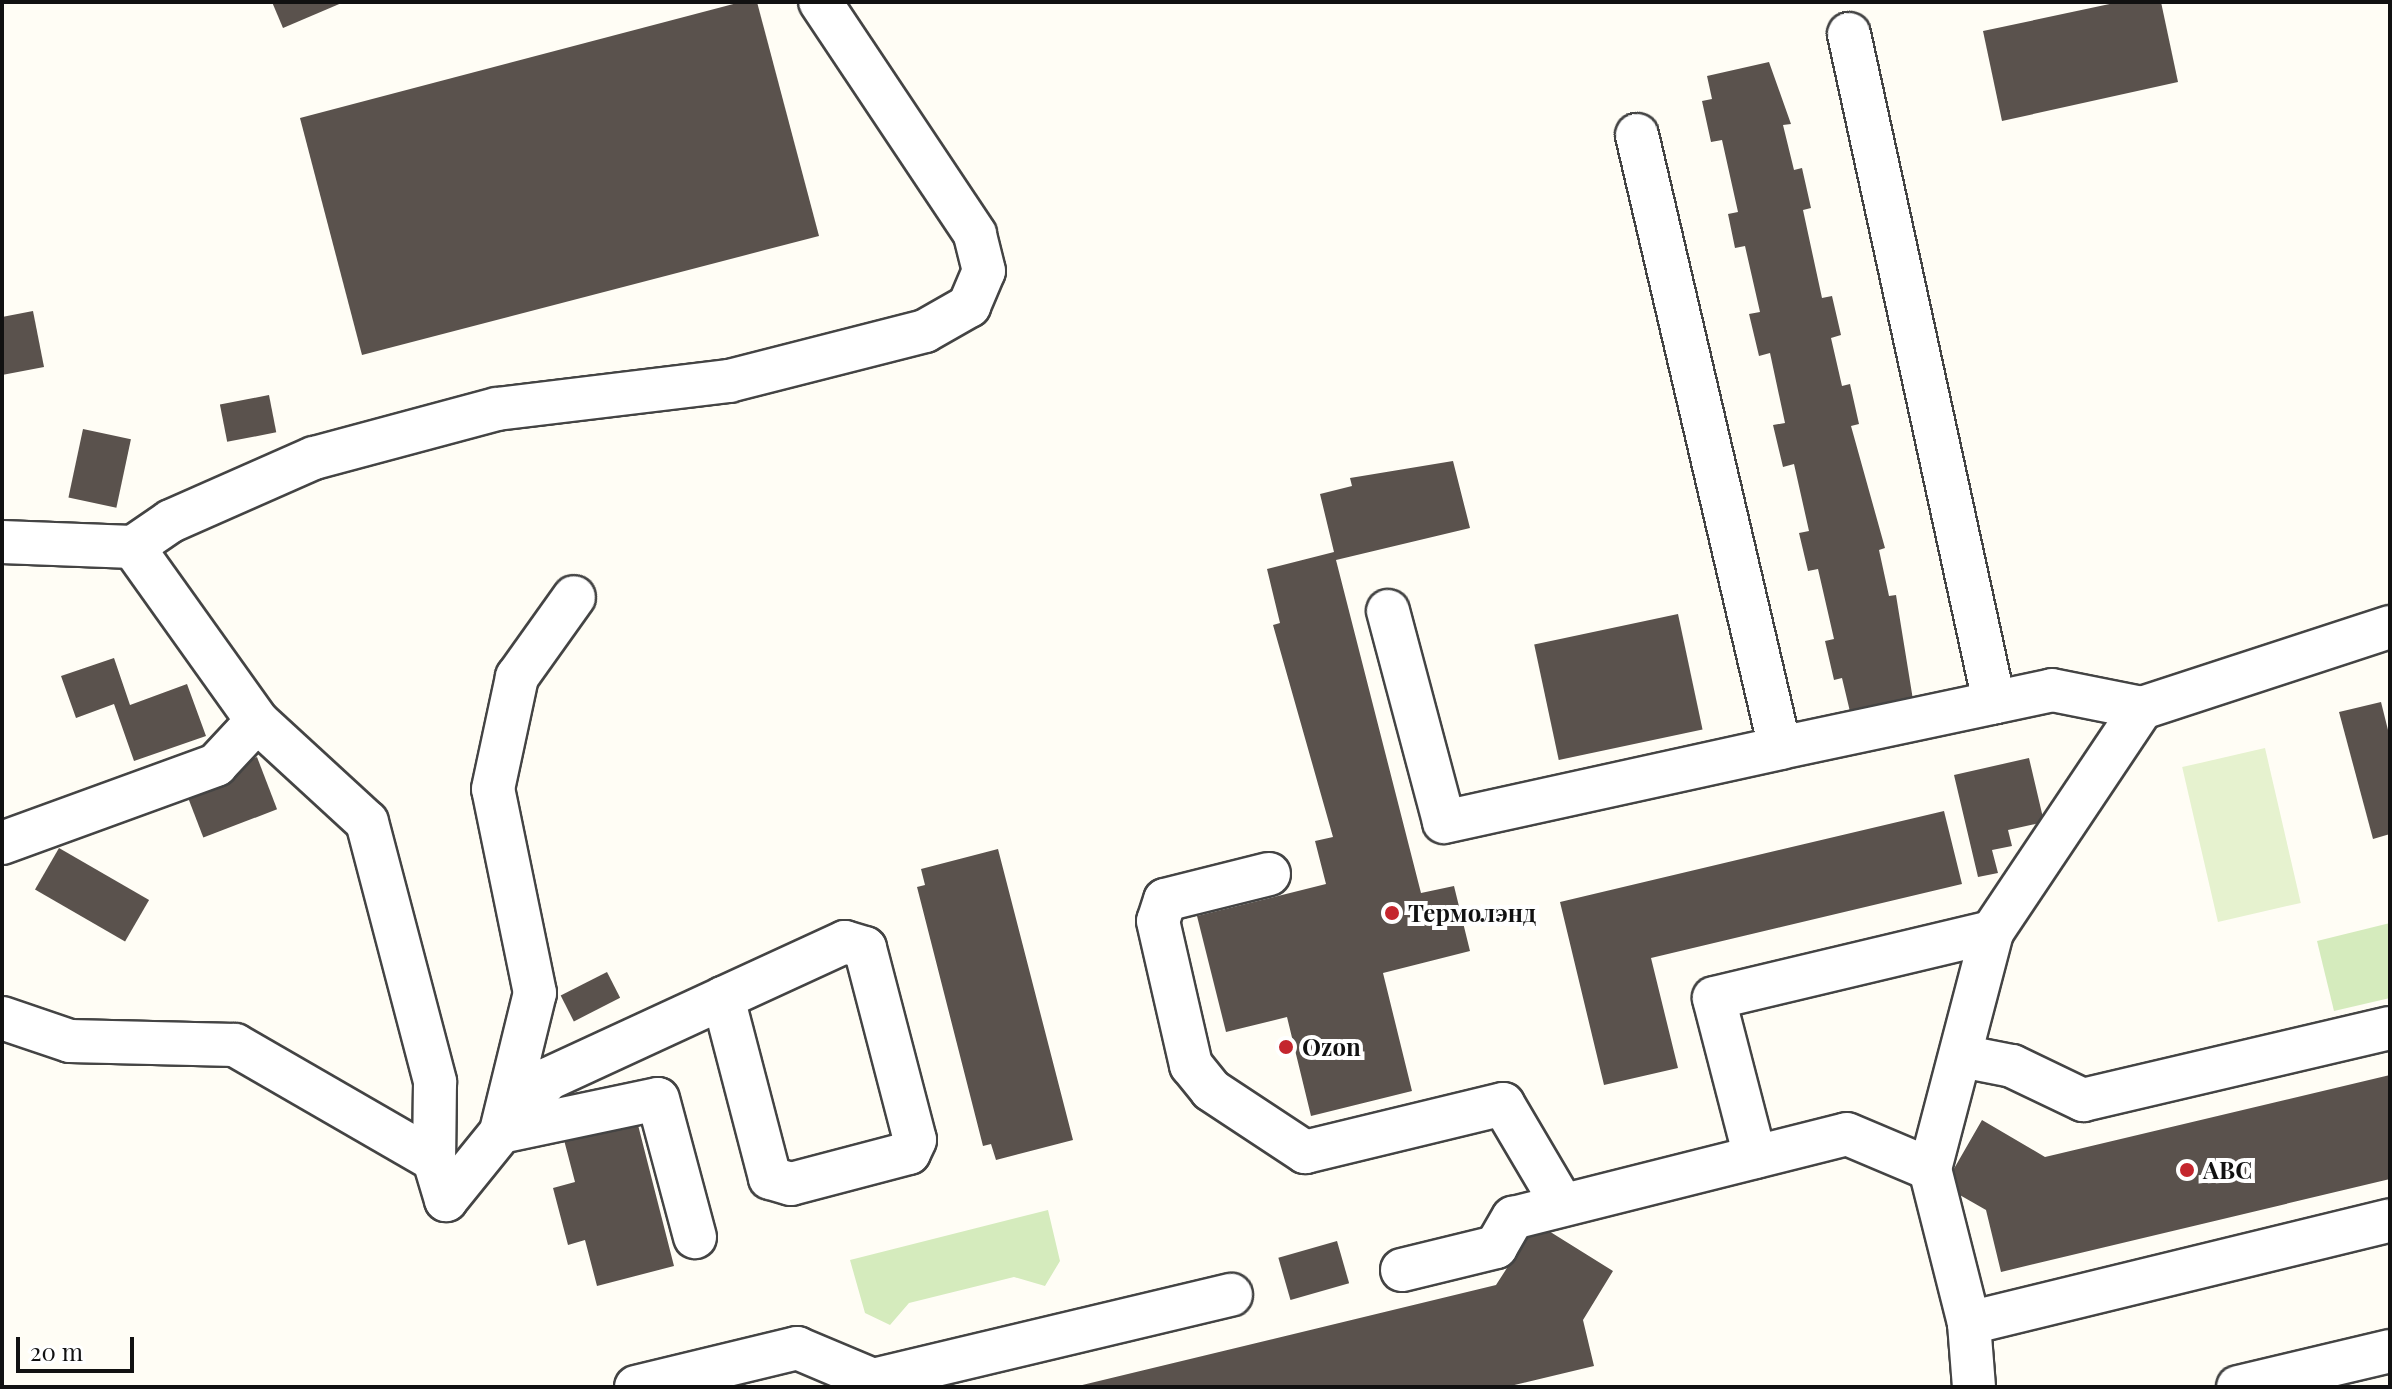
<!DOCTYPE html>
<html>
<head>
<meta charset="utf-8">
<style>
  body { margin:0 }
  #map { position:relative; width:2392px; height:1389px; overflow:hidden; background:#fffdf5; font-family:"Playfair Display",serif }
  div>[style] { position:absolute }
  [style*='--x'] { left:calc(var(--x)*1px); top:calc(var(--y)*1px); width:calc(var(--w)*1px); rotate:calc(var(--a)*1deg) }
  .green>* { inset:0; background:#d5ebbd }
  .pitch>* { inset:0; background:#e6f2cf; transform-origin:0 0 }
  .building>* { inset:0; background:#5a524d; transform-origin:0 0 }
  .roads { filter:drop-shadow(2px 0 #444) drop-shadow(-2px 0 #444) drop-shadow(0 2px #444) drop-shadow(0 -2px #444) }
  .minor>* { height:42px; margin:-21px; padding:0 21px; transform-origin:21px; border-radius:21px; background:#fff }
  .dots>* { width:22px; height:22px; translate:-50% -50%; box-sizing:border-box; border:4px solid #fff; border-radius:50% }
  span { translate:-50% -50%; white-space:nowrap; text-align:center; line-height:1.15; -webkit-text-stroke:8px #fff; paint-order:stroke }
  .poi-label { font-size:24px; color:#111; font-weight:700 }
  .left { translate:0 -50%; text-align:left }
  .frame { position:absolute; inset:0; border:4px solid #111; pointer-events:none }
  .scale { position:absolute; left:16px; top:1337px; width:118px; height:36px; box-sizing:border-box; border:4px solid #111; border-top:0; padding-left:10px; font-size:24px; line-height:28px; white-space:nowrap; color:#111; -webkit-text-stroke:6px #fff; paint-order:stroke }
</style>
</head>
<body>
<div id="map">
  <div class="green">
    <div style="clip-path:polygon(2390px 923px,2390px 998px,2334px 1011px,2317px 941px)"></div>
    <div style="clip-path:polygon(1048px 1210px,1060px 1261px,1045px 1286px,1014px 1277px,909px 1303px,890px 1325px,865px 1313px,850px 1260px)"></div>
  </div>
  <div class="pitch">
    <div style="left:2265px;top:748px;width:159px;height:85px;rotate:77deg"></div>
  </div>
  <div class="building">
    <div style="clip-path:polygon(272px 2px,344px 2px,283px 28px)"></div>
    <div style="clip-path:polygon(741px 2px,757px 2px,819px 236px,362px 355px,300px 118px)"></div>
    <div style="clip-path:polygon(2119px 2px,2161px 2px,2178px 82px,2002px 121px,1983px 31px)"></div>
    <div style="clip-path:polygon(1769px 62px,1791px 124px,1783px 125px,1794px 170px,1802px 168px,1811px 208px,1803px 210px,1822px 298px,1832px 296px,1841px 335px,1831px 338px,1842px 386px,1850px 384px,1859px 424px,1851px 426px,1885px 548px,1879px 550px,1889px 596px,1896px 595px,1914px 706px,1852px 720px,1842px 678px,1834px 680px,1825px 641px,1834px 639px,1818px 569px,1808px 571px,1799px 533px,1809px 531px,1794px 464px,1783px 467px,1773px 425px,1785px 423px,1770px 353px,1759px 356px,1749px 314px,1760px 312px,1745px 246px,1735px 248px,1728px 214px,1738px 212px,1722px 140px,1711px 142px,1702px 101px,1712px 99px,1707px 76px)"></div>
    <div style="clip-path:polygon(33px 311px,44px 367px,2px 375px,2px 317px)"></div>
    <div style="left:269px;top:395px;width:38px;height:50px;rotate:79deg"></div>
    <div style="left:83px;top:429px;width:49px;height:70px;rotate:12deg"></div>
    <div style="clip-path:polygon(1453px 461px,1470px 528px,1336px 560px,1421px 893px,1454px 886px,1470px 951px,1383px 973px,1412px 1091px,1311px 1116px,1287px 1017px,1226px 1032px,1197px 916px,1326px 884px,1315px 841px,1333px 837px,1273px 625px,1280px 623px,1267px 569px,1334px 552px,1320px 494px,1352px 486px,1350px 478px)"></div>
    <div style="left:1678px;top:614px;width:118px;height:147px;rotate:78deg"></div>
    <div style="clip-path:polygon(114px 658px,130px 705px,187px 684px,206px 736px,134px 761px,114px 704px,76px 718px,61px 676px)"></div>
    <div style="clip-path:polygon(2381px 702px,2390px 738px,2390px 834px,2373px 839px,2339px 712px)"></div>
    <div style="left:257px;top:757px;width:56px;height:79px;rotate:69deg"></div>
    <div style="clip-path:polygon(2029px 758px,2044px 822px,2008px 830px,2012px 846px,1992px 850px,1998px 873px,1978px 877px,1954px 775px)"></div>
    <div style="clip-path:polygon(1944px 811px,1962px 884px,1651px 958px,1678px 1068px,1604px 1085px,1560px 902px)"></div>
    <div style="left:59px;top:848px;width:104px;height:48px;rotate:30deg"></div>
    <div style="clip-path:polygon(998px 849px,1073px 1140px,996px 1160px,991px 1144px,983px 1146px,917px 887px,925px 885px,921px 869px)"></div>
    <div style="left:607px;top:972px;width:29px;height:52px;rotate:63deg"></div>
    <div style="clip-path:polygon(2390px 1075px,2390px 1179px,2001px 1272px,1986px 1210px,1944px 1186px,1982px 1120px,2045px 1157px)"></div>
    <div style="clip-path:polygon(637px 1121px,674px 1266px,597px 1286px,585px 1240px,568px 1245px,553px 1188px,575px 1182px,564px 1140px)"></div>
    <div style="clip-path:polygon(1536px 1223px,1613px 1271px,1583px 1320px,1594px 1366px,1506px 1387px,1074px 1387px,1496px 1285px)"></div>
    <div style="left:1337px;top:1241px;width:44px;height:61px;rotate:74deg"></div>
  </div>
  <div class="roads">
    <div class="minor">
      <div style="--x:1849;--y:34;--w:684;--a:77.75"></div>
      <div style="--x:1637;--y:135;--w:629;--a:76.87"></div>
      <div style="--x:1780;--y:748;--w:278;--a:-12"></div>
      <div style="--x:2052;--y:690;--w:92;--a:11.3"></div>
      <div style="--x:2;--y:542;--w:131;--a:2.2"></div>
      <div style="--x:133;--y:547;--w:46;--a:-34.4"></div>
      <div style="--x:171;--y:521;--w:156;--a:-23.8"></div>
      <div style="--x:314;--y:458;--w:189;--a:-15"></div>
      <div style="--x:497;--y:409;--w:234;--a:-6.9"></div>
      <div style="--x:729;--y:381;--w:202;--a:-14.3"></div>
      <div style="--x:925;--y:331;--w:51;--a:-29.6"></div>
      <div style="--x:969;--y:306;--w:38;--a:-67"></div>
      <div style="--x:984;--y:271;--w:38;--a:-104"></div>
      <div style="--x:975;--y:234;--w:279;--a:-123.7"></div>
      <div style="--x:133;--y:547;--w:214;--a:54.5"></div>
      <div style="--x:257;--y:721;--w:149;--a:42.6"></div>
      <div style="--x:367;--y:822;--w:269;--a:75.3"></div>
      <div style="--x:435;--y:1082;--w:78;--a:90.7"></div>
      <div style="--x:434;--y:1160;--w:42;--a:73.3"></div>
      <div style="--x:1388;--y:611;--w:218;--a:75.1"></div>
      <div style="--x:1444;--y:822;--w:344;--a:-12.4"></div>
      <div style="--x:2;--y:843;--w:228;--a:-20"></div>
      <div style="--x:216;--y:765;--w:60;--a:-47"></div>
      <div style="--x:1269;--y:874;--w:107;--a:166"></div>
      <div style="--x:1165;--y:900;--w:22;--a:108"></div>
      <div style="--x:1158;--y:921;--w:148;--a:77.1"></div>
      <div style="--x:1191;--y:1065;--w:32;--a:51"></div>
      <div style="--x:1211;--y:1090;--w:113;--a:33.4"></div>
      <div style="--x:1305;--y:1152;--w:204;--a:-13.6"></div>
      <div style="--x:1503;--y:1104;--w:116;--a:59.5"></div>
      <div style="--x:2;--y:1018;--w:72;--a:18.7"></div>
      <div style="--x:70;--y:1041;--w:165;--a:1.4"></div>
      <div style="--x:235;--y:1045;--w:230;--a:30"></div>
      <div style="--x:1961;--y:1056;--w:52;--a:11.1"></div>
      <div style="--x:2012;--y:1066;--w:79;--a:25.6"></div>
      <div style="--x:2083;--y:1100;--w:315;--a:-13.2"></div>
      <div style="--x:502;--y:1127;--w:138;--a:-76.2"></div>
      <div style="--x:535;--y:993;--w:208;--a:-101.6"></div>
      <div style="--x:493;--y:789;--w:115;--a:-77.9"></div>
      <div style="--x:517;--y:677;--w:98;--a:-54.5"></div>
      <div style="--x:501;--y:1132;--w:71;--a:-48.4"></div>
      <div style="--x:548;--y:1079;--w:193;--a:-24.8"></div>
      <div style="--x:723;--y:998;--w:134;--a:-24.7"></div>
      <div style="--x:845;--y:942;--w:21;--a:17"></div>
      <div style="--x:865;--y:948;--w:198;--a:75.4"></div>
      <div style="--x:915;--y:1140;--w:14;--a:115"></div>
      <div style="--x:909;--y:1153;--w:122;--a:165.3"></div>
      <div style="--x:791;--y:1184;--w:22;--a:-164"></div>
      <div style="--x:770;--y:1178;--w:186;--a:-104.6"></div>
      <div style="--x:1755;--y:1157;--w:164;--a:-104.5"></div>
      <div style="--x:1714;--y:998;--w:286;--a:-13.4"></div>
      <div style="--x:446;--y:1200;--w:87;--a:-51"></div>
      <div style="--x:501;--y:1132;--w:160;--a:-11.9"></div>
      <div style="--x:658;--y:1099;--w:143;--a:75"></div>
      <div style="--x:1402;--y:1270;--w:97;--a:-13.7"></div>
      <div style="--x:1496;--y:1247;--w:34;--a:-60"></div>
      <div style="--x:1513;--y:1218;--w:344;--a:-14.1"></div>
      <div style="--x:1847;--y:1134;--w:90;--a:22.9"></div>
      <div style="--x:1969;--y:1323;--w:433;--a:-13.7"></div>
      <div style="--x:636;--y:1387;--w:166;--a:-13.6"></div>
      <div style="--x:797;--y:1348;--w:82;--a:22.8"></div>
      <div style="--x:873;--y:1380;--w:368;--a:-13.4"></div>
      <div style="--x:1974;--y:1387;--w:64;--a:-94.5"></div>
      <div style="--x:1969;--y:1323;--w:159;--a:-104.2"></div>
      <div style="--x:1930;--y:1169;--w:245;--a:-75.3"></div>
      <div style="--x:1992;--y:932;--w:270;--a:-56.2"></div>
      <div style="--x:2142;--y:708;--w:261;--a:-18.1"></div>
      <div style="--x:2238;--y:1387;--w:156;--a:-13.3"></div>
    </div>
  </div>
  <div class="dots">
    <div style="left:1392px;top:913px;background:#c4262e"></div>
    <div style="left:1286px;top:1047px;background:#c4262e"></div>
    <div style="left:2187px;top:1170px;background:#c4262e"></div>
  </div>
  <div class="poi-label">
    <span class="left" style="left:1408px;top:913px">Термолэнд</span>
    <span class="left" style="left:1302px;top:1047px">Ozon</span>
    <span class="left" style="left:2203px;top:1170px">АВС</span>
  </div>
  <div class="frame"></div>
  <div class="scale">20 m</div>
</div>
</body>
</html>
